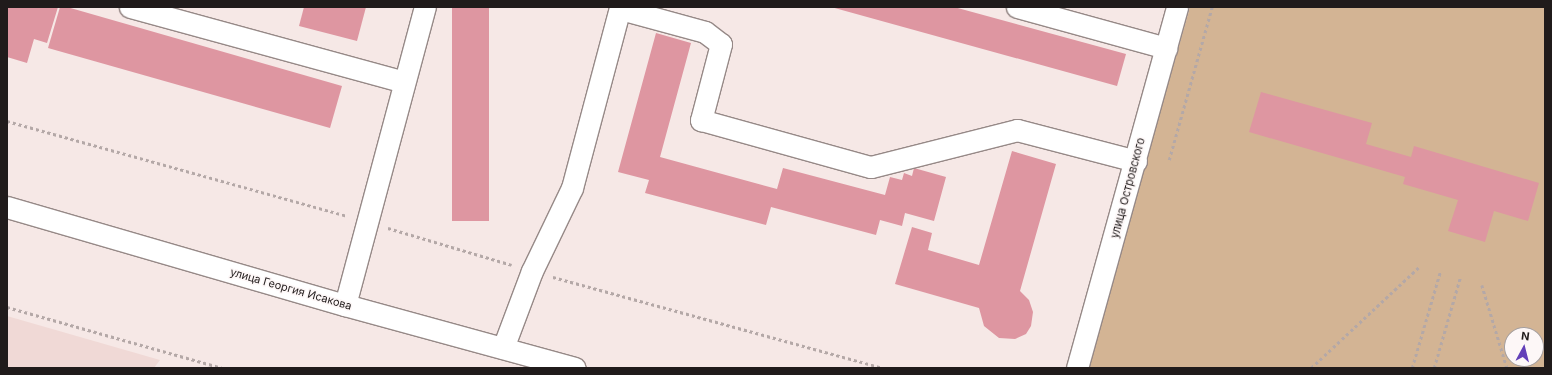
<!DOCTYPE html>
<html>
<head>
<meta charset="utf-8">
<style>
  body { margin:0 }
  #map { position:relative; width:1552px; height:375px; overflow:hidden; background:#f6e8e6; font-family:Inter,sans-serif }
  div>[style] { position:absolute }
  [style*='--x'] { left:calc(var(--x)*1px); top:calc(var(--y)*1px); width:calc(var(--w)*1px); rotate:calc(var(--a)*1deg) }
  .built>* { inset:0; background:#f0d9d6 }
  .green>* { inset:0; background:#d3b494 }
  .building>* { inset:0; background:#de96a1; transform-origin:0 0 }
  .path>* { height:2.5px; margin-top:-1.25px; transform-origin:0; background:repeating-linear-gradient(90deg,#b4a8a7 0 3px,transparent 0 6px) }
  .roads { filter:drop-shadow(1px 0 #968987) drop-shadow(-1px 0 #968987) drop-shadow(0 1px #968987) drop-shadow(0 -1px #968987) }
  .minor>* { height:21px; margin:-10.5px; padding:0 10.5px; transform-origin:10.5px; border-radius:10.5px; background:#fff }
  span { translate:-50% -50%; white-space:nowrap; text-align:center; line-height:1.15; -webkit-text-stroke:3px #fdf7f7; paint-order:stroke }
  .street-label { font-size:11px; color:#201b1b }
  .frame { position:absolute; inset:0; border:8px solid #201b1b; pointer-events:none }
  .north { position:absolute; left:1504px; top:327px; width:40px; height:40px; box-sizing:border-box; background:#fdf7f7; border:1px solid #a59f9f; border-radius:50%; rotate:7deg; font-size:11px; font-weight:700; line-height:16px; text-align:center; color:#201b1b }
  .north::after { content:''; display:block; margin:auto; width:14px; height:18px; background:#6340b8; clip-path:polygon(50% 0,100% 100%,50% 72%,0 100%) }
</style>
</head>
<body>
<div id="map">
  <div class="built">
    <div style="clip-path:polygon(7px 316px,160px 360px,154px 368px,7px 368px)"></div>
  </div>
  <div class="green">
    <div style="clip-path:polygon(evenodd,1190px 7px,1545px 7px,1545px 368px,1087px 368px,1190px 7px,1512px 335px,1536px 335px,1536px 359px,1512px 359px,1512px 335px)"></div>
  </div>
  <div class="building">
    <div style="clip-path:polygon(7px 7px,58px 7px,47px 43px,34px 39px,27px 63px,7px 57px)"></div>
    <div style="clip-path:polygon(60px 7px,67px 7px,342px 86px,330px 128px,48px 48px)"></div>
    <div style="clip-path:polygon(304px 7px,366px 7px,357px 41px,299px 26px)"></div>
    <div style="left:452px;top:7px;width:37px;height:214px"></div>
    <div style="clip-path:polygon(831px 7px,954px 7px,1126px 54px,1117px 86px)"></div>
    <div style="clip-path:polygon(656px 33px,691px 43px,660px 157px,777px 189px,783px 168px,885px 195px,890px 177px,902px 180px,904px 173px,912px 176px,914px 168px,946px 177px,934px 221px,905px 213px,902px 226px,880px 220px,876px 235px,771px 207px,766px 225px,645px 193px,649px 180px,618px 172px)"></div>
    <div style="clip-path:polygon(1261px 92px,1372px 123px,1366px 144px,1411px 157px,1414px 146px,1539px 183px,1528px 221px,1494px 211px,1485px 242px,1448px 231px,1458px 200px,1403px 184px,1408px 166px,1405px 177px,1249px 132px)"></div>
    <div style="clip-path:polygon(1012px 151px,1056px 164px,1020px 291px,1029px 300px,1033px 312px,1031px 326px,1026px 334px,1015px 339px,999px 338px,984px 326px,979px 308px,895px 284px,912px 227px,932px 233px,928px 250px,979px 265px)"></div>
  </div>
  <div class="path">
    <div style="--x:7;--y:121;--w:353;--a:15.6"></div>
    <div style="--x:1169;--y:160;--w:159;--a:-74.3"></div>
    <div style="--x:388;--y:228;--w:129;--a:16.6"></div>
    <div style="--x:553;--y:277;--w:343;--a:15.4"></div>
    <div style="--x:1482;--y:285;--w:87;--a:73.2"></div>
    <div style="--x:7;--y:307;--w:223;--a:15.8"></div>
    <div style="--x:1311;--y:368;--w:148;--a:-43.1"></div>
    <div style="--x:1412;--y:368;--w:100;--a:-73.7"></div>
    <div style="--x:1434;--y:368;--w:94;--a:-73.9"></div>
  </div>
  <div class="roads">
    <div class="minor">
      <div style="--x:130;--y:7;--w:284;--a:15.3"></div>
      <div style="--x:1017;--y:7;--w:155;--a:15.4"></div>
      <div style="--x:621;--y:9;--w:87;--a:15.3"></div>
      <div style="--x:705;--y:32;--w:20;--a:37"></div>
      <div style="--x:721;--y:44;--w:79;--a:104.7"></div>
      <div style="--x:701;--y:120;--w:176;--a:15.5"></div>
      <div style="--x:871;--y:167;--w:151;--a:-14.2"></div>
      <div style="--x:1017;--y:130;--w:123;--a:14.6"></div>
      <div style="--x:7;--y:207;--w:352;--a:16.2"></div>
      <div style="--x:345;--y:305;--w:238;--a:15.3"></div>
      <div style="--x:345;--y:305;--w:309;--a:-75"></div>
      <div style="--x:503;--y:348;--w:82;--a:-69.4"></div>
      <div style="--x:532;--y:271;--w:92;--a:-64.3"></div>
      <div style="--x:572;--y:188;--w:187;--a:-75.1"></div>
      <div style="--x:1077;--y:368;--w:375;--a:-74.5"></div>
    </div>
  </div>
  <div class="street-label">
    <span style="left:1128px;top:188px;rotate:-75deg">улица Островского</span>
    <span style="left:291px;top:289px;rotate:16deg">улица Георгия Исакова</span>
  </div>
  <div class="frame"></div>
  <div class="north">N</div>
</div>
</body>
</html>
